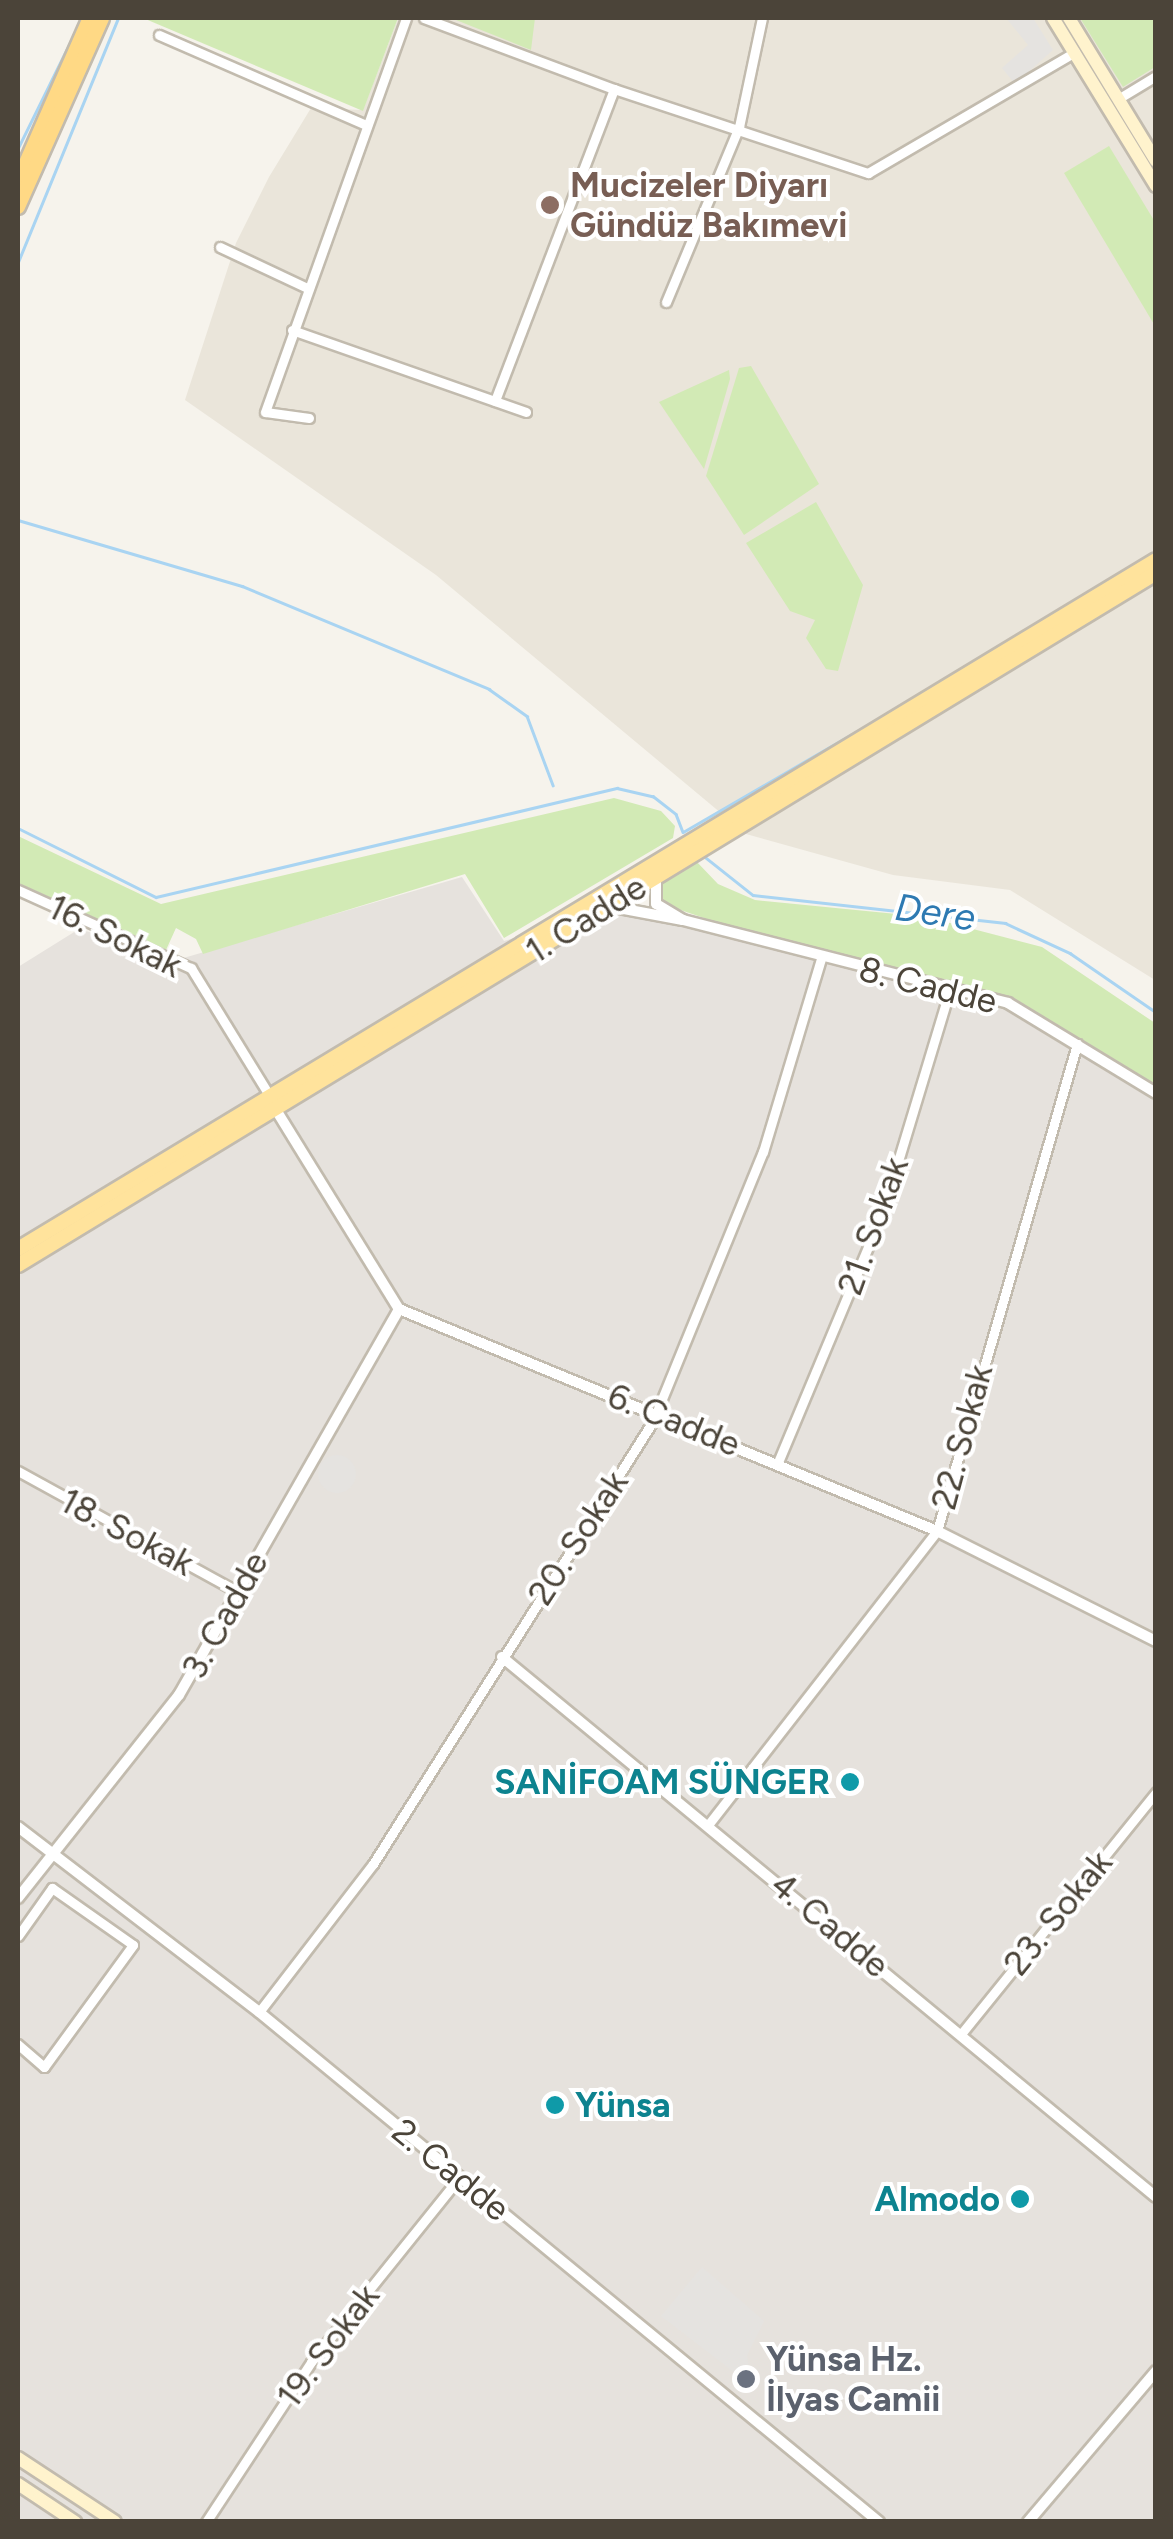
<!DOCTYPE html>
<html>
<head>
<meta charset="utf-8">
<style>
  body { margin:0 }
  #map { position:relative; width:1173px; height:2539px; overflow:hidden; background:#f6f3ec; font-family:Figtree,sans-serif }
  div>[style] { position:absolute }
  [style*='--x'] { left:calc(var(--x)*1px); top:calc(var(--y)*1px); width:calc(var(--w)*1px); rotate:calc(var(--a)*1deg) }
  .residential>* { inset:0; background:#eae5da }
  .industrial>* { inset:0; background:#e6e2dd }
  .green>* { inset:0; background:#d2eab5 }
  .parking>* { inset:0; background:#e5e3e0 }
  .round { border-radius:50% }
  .stream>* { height:2.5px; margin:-1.25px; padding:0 1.25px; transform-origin:1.25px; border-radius:1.25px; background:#a9d4f2 }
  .roads { filter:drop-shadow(2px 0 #c2bbae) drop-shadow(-2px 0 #c2bbae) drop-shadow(0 2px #c2bbae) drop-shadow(0 -2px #c2bbae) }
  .minor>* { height:9px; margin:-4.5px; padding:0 4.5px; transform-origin:4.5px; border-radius:4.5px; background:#fff }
  .tertiary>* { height:10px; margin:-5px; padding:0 5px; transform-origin:5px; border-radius:5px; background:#fff }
  .secondary>* { height:12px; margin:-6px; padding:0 6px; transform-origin:6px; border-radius:6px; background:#fff3cd }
  .primary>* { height:14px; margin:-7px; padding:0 7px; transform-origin:7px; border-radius:7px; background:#ffe39c }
  .trunk>* { height:14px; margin:-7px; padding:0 7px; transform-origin:7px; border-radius:7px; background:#ffd985 }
  .dots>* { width:28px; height:28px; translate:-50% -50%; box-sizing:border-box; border:5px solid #fff; border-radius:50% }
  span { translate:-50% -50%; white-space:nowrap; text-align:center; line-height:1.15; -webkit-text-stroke:8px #fff; paint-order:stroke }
  .education-label { font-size:35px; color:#785e54; font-weight:700 }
  .left { translate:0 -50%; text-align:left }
  .street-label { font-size:35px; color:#4b4439 }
  .culture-label { font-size:35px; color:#0d838f; font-weight:700 }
  .right { translate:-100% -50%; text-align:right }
  .worship-label { font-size:35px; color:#5b616d; font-weight:700 }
  .water-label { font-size:38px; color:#2e7ab2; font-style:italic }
  .frame { position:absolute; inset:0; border:20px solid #4b4439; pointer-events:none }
</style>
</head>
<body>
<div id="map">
  <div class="residential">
    <div style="clip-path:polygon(398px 18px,1155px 18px,1155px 980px,1010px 890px,893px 875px,746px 834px,436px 575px,185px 400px,236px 243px,269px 177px,311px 108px,363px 110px)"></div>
  </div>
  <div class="industrial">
    <div style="clip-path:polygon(462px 877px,504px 941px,613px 910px,825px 956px,1021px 1004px,1155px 1091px,1155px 2521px,18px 2522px,18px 967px,79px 929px,180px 959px)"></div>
  </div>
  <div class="green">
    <div style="clip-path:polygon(143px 18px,398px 18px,363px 111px)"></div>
    <div style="clip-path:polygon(451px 18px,535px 18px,531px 50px)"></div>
    <div style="clip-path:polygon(1080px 18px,1155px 18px,1155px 67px,1123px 87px)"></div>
    <div style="clip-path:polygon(1109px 146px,1155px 222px,1155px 326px,1064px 173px)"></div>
    <div style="clip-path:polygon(751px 366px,819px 484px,744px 535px,706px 476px,739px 368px)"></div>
    <div style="clip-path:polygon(729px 370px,730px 379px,704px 469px,659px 402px)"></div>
    <div style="clip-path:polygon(816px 502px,863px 585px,838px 671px,826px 669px,806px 638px,815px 620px,790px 611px,746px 543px)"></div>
    <div style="clip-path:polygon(614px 798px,661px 811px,675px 826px,673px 838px,504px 938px,465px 874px,203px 954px,196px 939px,176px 928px,166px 950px,18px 883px,18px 836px,161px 904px)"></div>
    <div style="clip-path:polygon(696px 861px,718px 884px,755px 900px,927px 917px,1042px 947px,1155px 1023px,1155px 1087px,999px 994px,745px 932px,660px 903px,658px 884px)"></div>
  </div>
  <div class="parking">
    <div style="clip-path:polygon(1006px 18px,1033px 18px,1053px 50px,1015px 84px,1002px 68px,1028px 45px)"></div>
    <div class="round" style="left:318px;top:1455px;width:38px;height:38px"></div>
    <div style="clip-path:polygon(702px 2267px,764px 2321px,747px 2355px,749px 2372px,739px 2376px,661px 2316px)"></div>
  </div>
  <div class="stream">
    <div style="--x:18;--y:148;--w:145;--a:-63.8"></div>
    <div style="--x:18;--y:262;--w:264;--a:-67.7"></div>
    <div style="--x:18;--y:520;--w:234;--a:16.4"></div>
    <div style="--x:242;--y:586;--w:268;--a:22.6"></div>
    <div style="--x:489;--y:689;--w:47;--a:35.4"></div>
    <div style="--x:527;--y:716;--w:74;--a:69.4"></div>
    <div style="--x:18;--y:828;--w:154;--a:26.6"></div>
    <div style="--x:156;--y:897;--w:474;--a:-13.3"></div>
    <div style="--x:617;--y:788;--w:37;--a:13"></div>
    <div style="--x:653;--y:796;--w:29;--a:38"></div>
    <div style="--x:676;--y:814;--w:19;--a:69"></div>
    <div style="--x:683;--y:832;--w:289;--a:-30.1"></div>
    <div style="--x:705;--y:857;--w:61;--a:38.4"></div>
    <div style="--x:753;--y:895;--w:254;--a:6.3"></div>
    <div style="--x:1005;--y:923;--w:72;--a:24.8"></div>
    <div style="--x:1070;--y:953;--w:104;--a:34.5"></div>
  </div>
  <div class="roads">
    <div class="minor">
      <div style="--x:424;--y:18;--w:203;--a:20.5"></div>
      <div style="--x:614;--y:89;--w:334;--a:110.9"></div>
      <div style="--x:159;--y:35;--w:226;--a:23.5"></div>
      <div style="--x:614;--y:89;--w:268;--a:18.3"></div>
      <div style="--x:868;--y:173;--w:240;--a:-30.3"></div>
      <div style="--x:1118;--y:99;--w:44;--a:-31.2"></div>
      <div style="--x:220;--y:247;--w:96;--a:25.2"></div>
      <div style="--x:666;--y:302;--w:190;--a:-67.4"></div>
      <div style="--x:739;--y:127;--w:111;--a:-78.1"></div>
      <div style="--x:292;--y:330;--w:248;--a:19.3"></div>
      <div style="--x:309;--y:418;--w:44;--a:-172.2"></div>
      <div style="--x:265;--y:412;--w:418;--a:-70.3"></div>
      <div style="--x:18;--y:890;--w:190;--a:24.3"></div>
      <div style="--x:191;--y:968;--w:147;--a:58.4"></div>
      <div style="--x:778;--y:1462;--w:272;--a:-67.3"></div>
      <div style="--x:883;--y:1211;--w:235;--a:-73.2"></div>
      <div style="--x:18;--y:1471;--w:251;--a:28.8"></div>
      <div style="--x:708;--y:1825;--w:373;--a:-52.1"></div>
      <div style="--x:937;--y:1531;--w:507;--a:-73.96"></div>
      <div style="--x:18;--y:1936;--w:59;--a:-54.7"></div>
      <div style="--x:52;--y:1888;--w:99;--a:35.1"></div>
      <div style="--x:133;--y:1945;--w:151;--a:126.1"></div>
      <div style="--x:44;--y:2067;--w:35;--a:-139"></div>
      <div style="--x:259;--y:2012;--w:187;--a:-52.4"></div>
      <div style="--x:373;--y:1864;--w:524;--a:-57.7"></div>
      <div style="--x:653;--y:1421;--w:291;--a:-67.8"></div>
      <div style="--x:763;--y:1152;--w:202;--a:-73.3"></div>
      <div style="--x:961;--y:2034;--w:311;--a:-51.1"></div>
      <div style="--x:206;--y:2522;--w:191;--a:-56.7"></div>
      <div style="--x:311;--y:2362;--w:238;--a:-51.2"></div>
    </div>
    <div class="tertiary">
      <div style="--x:608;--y:906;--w:76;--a:10.6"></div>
      <div style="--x:683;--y:920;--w:31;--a:-149"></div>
      <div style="--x:656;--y:904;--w:28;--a:-90"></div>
      <div style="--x:683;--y:920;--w:335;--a:14.3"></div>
      <div style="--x:1008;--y:1003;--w:173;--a:31.3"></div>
      <div style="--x:276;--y:1110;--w:234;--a:58.3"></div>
      <div style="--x:399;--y:1309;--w:582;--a:22.42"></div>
      <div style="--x:937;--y:1531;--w:245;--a:26.7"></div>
      <div style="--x:502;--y:1657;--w:848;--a:39.55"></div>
      <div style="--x:18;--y:1827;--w:304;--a:37.5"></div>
      <div style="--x:259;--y:2012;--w:803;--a:39.44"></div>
      <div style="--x:18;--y:1898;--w:259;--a:-51.6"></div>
      <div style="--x:179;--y:1695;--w:444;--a:-60.3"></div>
      <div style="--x:1028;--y:2522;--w:198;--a:-49.7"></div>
    </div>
    <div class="secondary">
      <div style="--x:1053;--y:18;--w:197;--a:58.5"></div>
      <div style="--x:1069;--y:18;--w:167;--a:58.7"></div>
      <div style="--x:18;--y:2458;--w:116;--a:33.4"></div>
      <div style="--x:18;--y:2484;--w:69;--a:33.7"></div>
    </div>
    <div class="primary">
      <div style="--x:18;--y:1249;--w:1330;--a:-31.19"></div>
      <div style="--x:18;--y:1265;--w:1332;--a:-31.3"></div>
    </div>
    <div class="trunk">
      <div style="--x:18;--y:181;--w:178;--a:-66.2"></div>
      <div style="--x:18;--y:207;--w:207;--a:-66"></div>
    </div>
  </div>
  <div class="dots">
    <div style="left:550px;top:205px;background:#8d6e63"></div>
    <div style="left:850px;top:1782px;background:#0f9aa8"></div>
    <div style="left:555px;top:2105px;background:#0f9aa8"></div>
    <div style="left:1020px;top:2199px;background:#0f9aa8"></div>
    <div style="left:746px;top:2379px;background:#6b7280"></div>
  </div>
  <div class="education-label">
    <span class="left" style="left:570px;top:205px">Mucizeler Diyarı<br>Gündüz Bakımevi</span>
  </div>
  <div class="street-label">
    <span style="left:586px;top:919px;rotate:-32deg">1. Cadde</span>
    <span style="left:115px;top:936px;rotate:26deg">16. Sokak</span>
    <span style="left:928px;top:985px;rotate:14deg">8. Cadde</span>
    <span style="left:873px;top:1226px;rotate:-70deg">21. Sokak</span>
    <span style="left:674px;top:1420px;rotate:22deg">6. Cadde</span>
    <span style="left:962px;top:1437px;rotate:-75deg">22. Sokak</span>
    <span style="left:127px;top:1532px;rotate:28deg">18. Sokak</span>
    <span style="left:578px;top:1538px;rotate:-57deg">20. Sokak</span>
    <span style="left:225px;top:1615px;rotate:-61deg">3. Cadde</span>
    <span style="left:1058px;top:1913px;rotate:-51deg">23. Sokak</span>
    <span style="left:830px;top:1925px;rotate:40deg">4. Cadde</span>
    <span style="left:451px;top:2170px;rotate:39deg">2. Cadde</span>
    <span style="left:328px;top:2346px;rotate:-53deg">19. Sokak</span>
  </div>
  <div class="culture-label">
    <span class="right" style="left:830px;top:1782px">SANİFOAM SÜNGER</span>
    <span class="left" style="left:575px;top:2105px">Yünsa</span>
    <span class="right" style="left:1000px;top:2199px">Almodo</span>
  </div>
  <div class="worship-label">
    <span class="left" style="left:766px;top:2379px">Yünsa Hz.<br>İlyas Camii</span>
  </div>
  <div class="water-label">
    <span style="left:935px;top:913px;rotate:8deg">Dere</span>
  </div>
  <div class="frame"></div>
</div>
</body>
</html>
